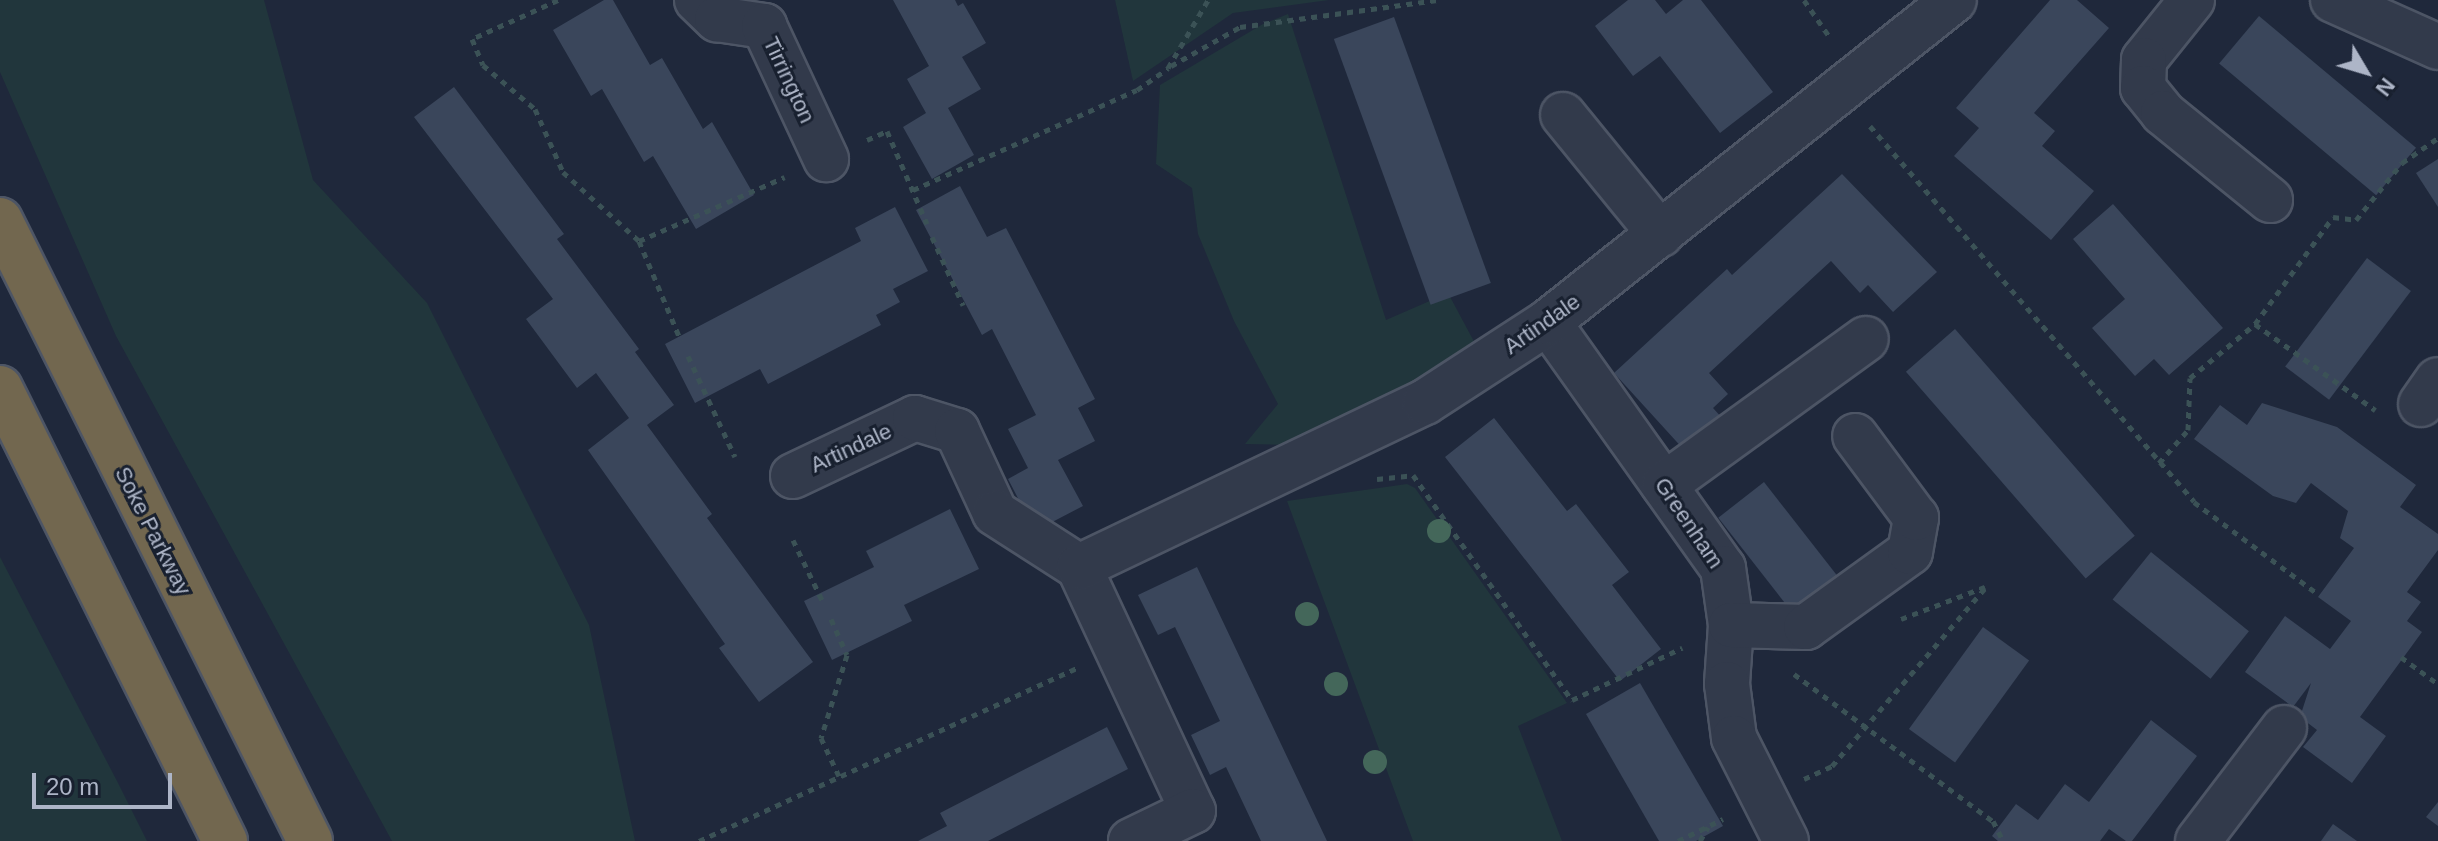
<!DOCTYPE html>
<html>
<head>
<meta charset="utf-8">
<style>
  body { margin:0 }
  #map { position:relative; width:2438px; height:841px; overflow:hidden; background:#1f283b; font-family:Arial,sans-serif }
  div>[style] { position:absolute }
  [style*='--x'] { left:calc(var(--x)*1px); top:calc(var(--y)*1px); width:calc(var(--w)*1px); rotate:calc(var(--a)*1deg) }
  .green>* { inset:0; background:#21363c }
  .building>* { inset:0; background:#3a465b; transform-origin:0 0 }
  .path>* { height:5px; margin-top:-2.5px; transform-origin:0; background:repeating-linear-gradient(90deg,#3b5256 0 6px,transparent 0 12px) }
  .roads { filter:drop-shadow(2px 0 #4d5565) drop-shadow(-2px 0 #4d5565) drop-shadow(0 2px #4d5565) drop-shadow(0 -2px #4d5565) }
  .minor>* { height:44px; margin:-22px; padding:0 22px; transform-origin:22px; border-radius:22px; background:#323a4b }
  .highway>* { height:44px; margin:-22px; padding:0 22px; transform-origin:22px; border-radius:22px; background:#72674f }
  .trees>* { width:24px; height:24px; margin:-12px; border-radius:50%; background:#44675a }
  span { translate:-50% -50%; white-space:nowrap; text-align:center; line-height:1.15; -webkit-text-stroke:6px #18202f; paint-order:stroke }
  .street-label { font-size:22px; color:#adb5c7 }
  .north { position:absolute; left:2326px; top:32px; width:80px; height:80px; -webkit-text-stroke:6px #18202f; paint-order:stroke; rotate:128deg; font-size:22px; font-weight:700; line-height:32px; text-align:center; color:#adb5c7 }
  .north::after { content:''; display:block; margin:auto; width:28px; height:36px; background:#adb5c7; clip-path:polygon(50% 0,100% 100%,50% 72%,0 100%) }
  .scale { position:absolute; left:32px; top:773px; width:140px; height:36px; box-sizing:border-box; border:4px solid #adb5c7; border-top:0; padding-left:10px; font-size:24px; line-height:28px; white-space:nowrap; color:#adb5c7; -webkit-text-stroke:6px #18202f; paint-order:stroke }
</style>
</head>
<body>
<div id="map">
  <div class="green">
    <div style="clip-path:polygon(0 0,264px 0,313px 180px,427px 303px,589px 625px,635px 841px,392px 841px,116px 336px,0 72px)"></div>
    <div style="clip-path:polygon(1115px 0,1329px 0,1233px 13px,1133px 81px)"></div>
    <div style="clip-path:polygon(1288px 14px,1386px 320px,1448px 293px,1478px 349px,1289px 445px,1245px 444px,1278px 404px,1234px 321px,1198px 234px,1192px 188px,1156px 164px,1160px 85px,1263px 24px)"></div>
    <div style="clip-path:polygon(1407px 484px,1415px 488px,1567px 703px,1518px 726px,1562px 841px,1413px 841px,1287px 501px)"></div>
    <div style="clip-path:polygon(0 557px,117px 781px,147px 841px,0 841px)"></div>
  </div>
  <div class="building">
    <div style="clip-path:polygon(604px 0,613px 0,650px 65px,662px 58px,703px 129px,712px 122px,754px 195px,696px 229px,653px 156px,644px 162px,602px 89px,591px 96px,553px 30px)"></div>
    <div style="clip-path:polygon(893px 0,955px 0,958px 6px,963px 3px,986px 43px,962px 57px,981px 89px,948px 108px,974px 155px,932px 179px,903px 127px,926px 113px,907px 79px,929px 66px)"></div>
    <div style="clip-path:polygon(1628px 0,1655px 0,1666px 14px,1683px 0,1701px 0,1773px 92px,1720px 133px,1660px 56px,1633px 76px,1595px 26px)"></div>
    <div style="clip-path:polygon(2050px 0,2077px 0,2109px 28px,2034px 113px,2055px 131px,2042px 146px,2094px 191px,2051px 240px,1954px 156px,1979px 128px,1956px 108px)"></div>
    <div style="left:2259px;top:16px;width:205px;height:62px;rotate:40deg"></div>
    <div style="left:1394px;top:17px;width:283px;height:64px;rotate:70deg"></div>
    <div style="clip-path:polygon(454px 87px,564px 234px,557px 239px,639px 349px,635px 352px,674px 405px,647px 425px,712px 514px,707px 518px,813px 662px,759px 702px,719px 648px,725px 644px,588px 450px,629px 418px,596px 373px,577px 388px,526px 319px,553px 299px,414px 117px)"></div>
    <div style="clip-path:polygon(2438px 159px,2438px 207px,2416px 173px)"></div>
    <div style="clip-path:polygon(1842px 174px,1937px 272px,1893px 312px,1868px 285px,1860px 293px,1831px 261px,1709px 373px,1728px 394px,1713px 408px,1733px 430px,1696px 463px,1614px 373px,1727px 269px,1732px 275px)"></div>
    <div style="clip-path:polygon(960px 186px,987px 237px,1006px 228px,1095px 399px,1078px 408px,1095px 441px,1058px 460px,1083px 506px,1035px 531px,1008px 479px,1028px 468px,1008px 429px,1036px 415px,992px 329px,982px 335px,916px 210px)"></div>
    <div style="clip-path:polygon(2113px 204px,2223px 328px,2169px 375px,2154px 359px,2135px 376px,2092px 328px,2125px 299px,2073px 239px)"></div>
    <div style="clip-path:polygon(895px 207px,928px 271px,893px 289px,900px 302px,876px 315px,881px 325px,768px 384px,760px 369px,695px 403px,665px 344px,861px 241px,855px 228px)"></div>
    <div style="left:2367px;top:258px;width:55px;height:136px;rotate:37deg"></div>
    <div style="left:1955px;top:329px;width:274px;height:65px;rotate:49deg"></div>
    <div style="clip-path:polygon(2262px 403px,2337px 427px,2416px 485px,2400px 507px,2438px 534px,2438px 550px,2407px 592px,2421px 602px,2407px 621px,2422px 632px,2360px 717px,2386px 736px,2352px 783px,2303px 747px,2317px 730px,2300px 717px,2311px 683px,2293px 707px,2245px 672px,2285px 616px,2330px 649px,2351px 621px,2318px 597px,2354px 548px,2340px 538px,2348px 511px,2311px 483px,2296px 503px,2273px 496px,2194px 439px,2220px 405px,2247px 425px)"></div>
    <div style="clip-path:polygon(1494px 418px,1567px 511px,1576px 504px,1629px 572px,1612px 585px,1661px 649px,1620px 681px,1445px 457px)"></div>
    <div style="left:1764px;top:482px;width:125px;height:58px;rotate:52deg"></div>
    <div style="clip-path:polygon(950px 509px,979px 569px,904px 605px,912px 621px,832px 660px,804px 601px,874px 567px,866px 551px)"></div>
    <div style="left:2151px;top:552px;width:126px;height:61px;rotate:39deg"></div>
    <div style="clip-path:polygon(1197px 567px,1327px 841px,1261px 841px,1226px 767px,1210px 775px,1191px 735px,1220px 721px,1175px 627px,1158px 635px,1138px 595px)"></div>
    <div style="left:1983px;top:627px;width:57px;height:126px;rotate:36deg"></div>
    <div style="clip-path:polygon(1640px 683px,1723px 826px,1696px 841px,1659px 841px,1586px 714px)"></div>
    <div style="clip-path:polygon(2151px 720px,2197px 756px,2132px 841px,2126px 841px,2109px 829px,2100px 841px,1998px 841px,1992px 836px,2016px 804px,2038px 820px,2065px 784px,2089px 802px)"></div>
    <div style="clip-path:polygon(1107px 727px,1128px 769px,988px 841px,918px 841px,947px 826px,940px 813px)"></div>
    <div style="clip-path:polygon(2438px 802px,2438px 826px,2426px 817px)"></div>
    <div style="clip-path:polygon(2333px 824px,2357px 841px,2321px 841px)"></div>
  </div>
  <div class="path">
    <div style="--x:558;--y:0;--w:94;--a:155.6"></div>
    <div style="--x:472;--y:39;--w:28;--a:67"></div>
    <div style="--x:483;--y:65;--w:68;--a:40.2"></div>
    <div style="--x:535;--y:109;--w:69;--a:66"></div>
    <div style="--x:563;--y:172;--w:103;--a:42.2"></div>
    <div style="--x:639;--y:241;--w:108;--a:67.2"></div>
    <div style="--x:1804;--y:0;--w:47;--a:55.3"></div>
    <div style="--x:1171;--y:66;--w:79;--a:-29.5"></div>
    <div style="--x:1240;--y:27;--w:199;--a:-7.8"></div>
    <div style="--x:1870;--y:126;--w:496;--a:49.2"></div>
    <div style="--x:2194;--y:502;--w:156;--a:36.6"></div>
    <div style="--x:867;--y:140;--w:22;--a:-24"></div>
    <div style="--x:887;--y:131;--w:101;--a:66.7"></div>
    <div style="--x:913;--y:190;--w:245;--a:-24.1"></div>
    <div style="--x:1137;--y:90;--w:38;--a:-35"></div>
    <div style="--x:1168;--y:68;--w:79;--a:-59.5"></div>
    <div style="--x:932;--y:237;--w:75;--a:65.5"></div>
    <div style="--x:639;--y:241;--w:159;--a:-23.7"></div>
    <div style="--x:2255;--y:324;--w:148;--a:35.6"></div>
    <div style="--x:688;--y:356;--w:111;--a:65"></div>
    <div style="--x:2159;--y:463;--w:44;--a:-48.7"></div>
    <div style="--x:2188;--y:430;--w:52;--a:-87.8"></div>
    <div style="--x:2190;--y:378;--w:85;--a:-39.7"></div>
    <div style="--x:2255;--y:324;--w:132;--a:-53.9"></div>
    <div style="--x:2333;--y:217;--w:23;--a:7"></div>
    <div style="--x:2356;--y:220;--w:73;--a:-51.1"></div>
    <div style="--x:2402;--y:163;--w:44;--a:-34.8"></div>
    <div style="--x:1377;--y:479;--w:36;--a:-6"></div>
    <div style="--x:1413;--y:475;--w:276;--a:54.8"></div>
    <div style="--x:1572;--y:700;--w:122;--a:-25.3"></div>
    <div style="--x:793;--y:540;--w:71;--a:64.2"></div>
    <div style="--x:831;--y:619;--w:39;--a:66"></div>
    <div style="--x:847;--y:655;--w:87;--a:107.4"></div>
    <div style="--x:821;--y:738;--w:42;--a:64.7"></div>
    <div style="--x:1901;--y:619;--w:90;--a:-20.9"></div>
    <div style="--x:2401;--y:657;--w:46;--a:36.1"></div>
    <div style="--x:1794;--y:674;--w:247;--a:36.5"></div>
    <div style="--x:1993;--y:821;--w:22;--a:63"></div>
    <div style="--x:1804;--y:779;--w:31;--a:-25"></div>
    <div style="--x:1832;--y:766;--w:236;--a:-49.3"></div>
    <div style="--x:699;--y:841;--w:415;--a:-24.6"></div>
    <div style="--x:1678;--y:841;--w:50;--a:-26.1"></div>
    <div style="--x:1700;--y:841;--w:16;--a:-60"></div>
  </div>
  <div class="roads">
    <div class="minor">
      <div style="--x:697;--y:0;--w:28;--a:44"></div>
      <div style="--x:717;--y:19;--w:48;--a:8.5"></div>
      <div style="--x:764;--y:26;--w:147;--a:65"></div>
      <div style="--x:2192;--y:0;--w:77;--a:128.7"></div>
      <div style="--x:2144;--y:60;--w:28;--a:92"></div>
      <div style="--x:2143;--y:88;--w:32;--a:51"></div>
      <div style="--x:2163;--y:113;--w:138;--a:39.1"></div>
      <div style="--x:2333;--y:0;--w:115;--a:24.1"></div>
      <div style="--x:1563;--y:115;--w:154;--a:50.8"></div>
      <div style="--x:1548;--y:322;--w:302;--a:54.6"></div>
      <div style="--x:1723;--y:568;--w:58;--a:82"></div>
      <div style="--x:1731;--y:625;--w:59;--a:93.9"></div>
      <div style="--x:1727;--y:684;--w:54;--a:82.6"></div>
      <div style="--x:1734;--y:738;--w:115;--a:63.2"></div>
      <div style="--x:2421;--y:404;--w:29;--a:-55"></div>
      <div style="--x:793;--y:476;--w:135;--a:-25.4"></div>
      <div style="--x:915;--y:418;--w:44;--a:17.2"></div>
      <div style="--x:957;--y:431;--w:90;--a:65.1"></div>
      <div style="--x:995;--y:513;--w:100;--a:32.7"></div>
      <div style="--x:1079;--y:567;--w:269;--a:65"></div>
      <div style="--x:1193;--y:811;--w:69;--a:154.2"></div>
      <div style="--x:1664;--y:485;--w:249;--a:-35.9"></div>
      <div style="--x:1079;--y:567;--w:383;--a:-25.5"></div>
      <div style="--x:1425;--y:402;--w:147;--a:-33"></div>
      <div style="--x:1548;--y:322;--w:518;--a:-38.42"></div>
      <div style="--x:1731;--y:625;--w:75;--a:1.5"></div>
      <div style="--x:1806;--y:627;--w:128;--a:-35.8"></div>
      <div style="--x:1910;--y:552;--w:35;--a:-80"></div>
      <div style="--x:1916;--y:518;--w:102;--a:-126.6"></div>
      <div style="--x:2198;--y:841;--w:142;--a:-52.7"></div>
    </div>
    <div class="highway">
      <div style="--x:0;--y:220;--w:694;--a:63.47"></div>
      <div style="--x:0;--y:388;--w:506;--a:63.59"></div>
    </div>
  </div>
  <div class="trees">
    <div style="left:1439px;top:531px"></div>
    <div style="left:1307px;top:614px"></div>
    <div style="left:1336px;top:684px"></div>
    <div style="left:1375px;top:762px"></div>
  </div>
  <div class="street-label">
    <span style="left:789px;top:80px;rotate:65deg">Tirrington</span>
    <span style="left:1542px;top:324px;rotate:-35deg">Artindale</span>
    <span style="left:851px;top:448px;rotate:-25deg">Artindale</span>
    <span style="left:1689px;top:523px;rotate:56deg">Greenham</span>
    <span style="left:153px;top:531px;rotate:63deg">Soke Parkway</span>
  </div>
  <div class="north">N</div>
  <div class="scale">20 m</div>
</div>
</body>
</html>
